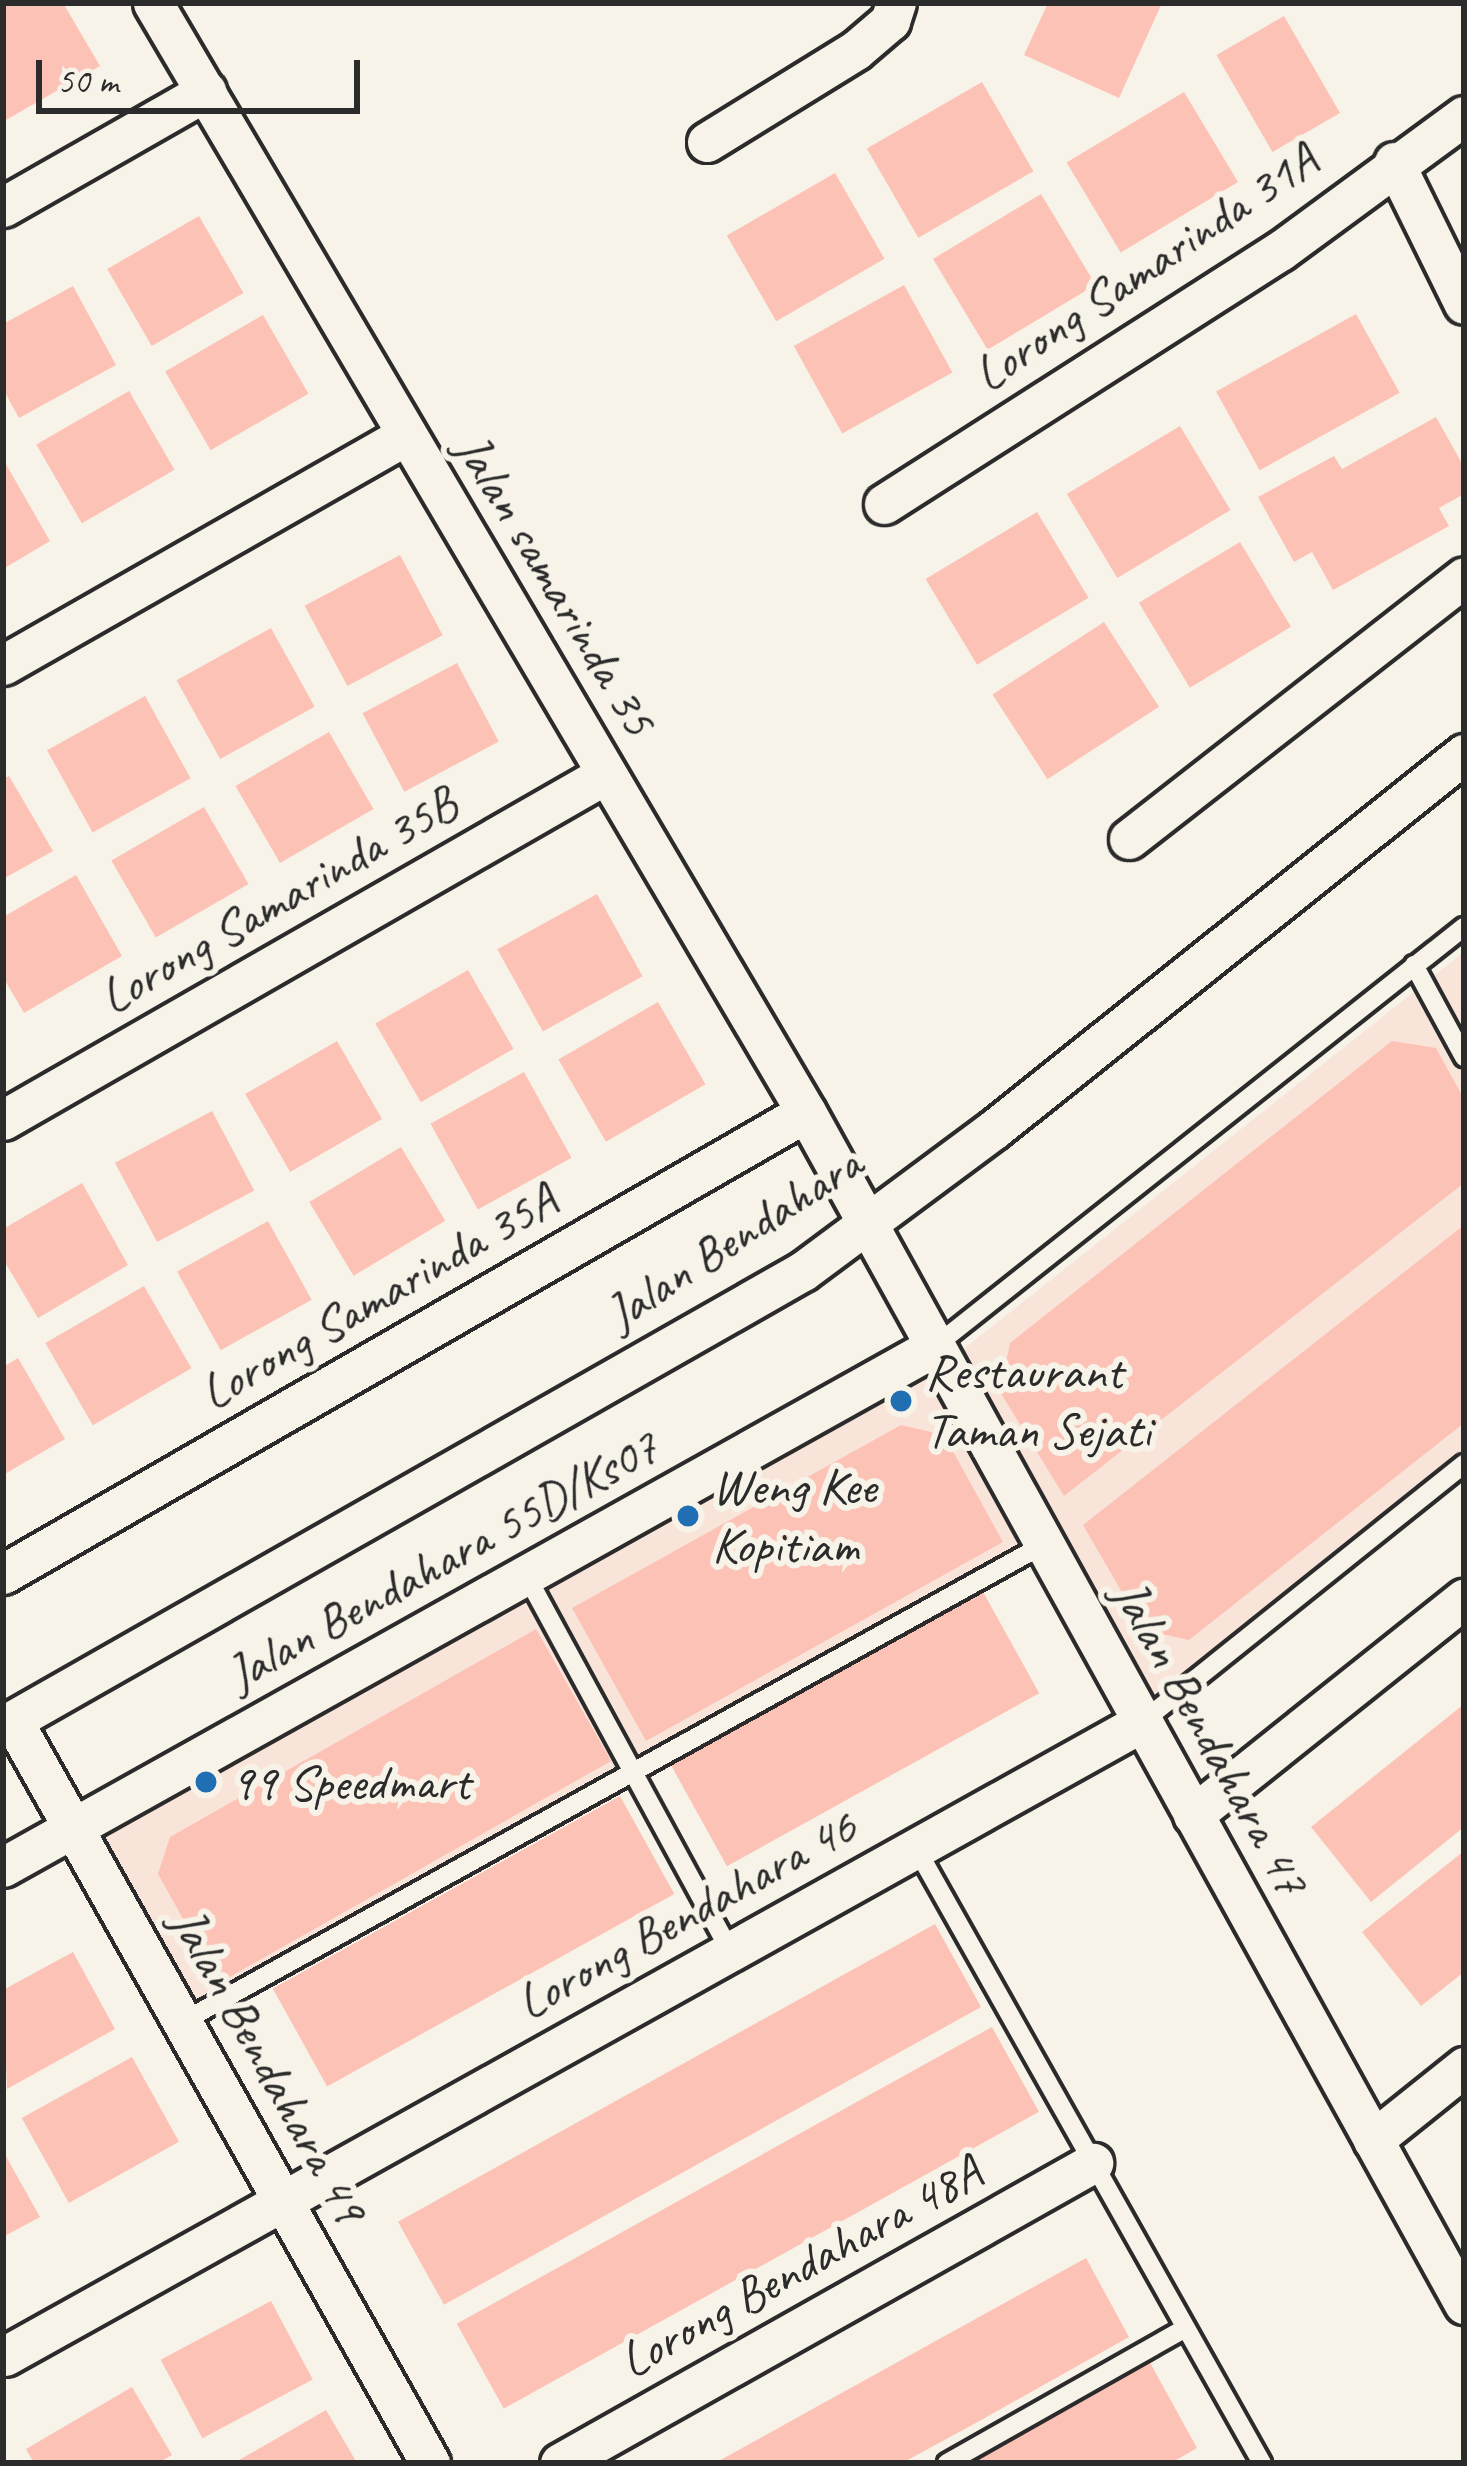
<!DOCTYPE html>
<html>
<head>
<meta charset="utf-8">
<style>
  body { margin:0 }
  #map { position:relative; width:1467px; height:2466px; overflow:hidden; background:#f7f3e8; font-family:Caveat,sans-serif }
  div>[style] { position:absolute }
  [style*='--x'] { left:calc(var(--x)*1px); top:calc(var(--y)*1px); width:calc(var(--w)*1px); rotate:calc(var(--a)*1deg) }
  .built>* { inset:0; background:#f9e4d9 }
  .building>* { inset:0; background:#fdc2b6; transform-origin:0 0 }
  .roads { filter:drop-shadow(3px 0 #2b2b2b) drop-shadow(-3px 0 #2b2b2b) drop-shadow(0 3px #2b2b2b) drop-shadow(0 -3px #2b2b2b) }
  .lane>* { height:18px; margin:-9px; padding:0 9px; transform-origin:9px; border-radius:9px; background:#f7f3e8 }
  .street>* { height:39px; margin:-19.5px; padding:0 19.5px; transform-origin:19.5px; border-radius:19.5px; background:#f7f3e8 }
  .dots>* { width:33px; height:33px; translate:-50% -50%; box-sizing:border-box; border:6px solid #f7f3e8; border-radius:50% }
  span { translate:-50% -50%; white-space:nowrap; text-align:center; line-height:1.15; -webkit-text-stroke:12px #f7f3e8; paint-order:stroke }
  .street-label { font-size:51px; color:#2b2b2b }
  .poi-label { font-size:51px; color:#2b2b2b }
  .left { translate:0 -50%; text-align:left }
  .frame { position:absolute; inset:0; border:6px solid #2b2b2b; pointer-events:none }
  .scale { position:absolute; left:36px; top:60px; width:324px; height:54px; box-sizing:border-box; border:6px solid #2b2b2b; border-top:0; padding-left:15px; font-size:36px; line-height:42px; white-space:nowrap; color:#2b2b2b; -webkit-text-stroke:9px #f7f3e8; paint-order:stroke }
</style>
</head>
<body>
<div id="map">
  <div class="built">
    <div style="clip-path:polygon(1464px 952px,1464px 1458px,1148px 1702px,1051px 1529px,191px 2006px,96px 1834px,960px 1352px)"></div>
  </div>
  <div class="building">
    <div style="clip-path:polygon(3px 3px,63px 3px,100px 66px,6px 120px)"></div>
    <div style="clip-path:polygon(1048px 3px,1162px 3px,1119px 98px,1024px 55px)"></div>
    <div style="left:1284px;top:16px;width:112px;height:78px;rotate:60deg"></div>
    <div style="left:982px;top:82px;width:103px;height:133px;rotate:60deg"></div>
    <div style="left:1184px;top:92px;width:105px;height:137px;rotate:59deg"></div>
    <div style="left:835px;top:173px;width:99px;height:125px;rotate:60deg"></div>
    <div style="left:1041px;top:194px;width:106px;height:126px;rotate:59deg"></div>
    <div style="left:199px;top:216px;width:89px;height:106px;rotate:60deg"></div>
    <div style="left:904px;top:285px;width:100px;height:126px;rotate:61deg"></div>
    <div style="clip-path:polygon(73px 286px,116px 365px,19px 418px,3px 389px,3px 324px)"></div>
    <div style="left:1356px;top:314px;width:90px;height:160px;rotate:61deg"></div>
    <div style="left:263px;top:315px;width:91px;height:113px;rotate:60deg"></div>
    <div style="left:129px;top:391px;width:91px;height:107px;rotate:60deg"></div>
    <div style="clip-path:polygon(1436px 417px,1464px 467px,1464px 494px,1439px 508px,1449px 526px,1333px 590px,1312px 552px,1294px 562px,1258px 497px,1334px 456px,1342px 469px)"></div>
    <div style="left:1180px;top:426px;width:98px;height:132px;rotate:59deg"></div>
    <div style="clip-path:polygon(3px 459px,50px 541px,3px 569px)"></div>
    <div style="left:1037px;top:512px;width:100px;height:130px;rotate:59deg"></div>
    <div style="left:1240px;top:542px;width:99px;height:118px;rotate:59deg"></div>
    <div style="left:400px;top:555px;width:91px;height:108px;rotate:62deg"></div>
    <div style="left:1104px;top:622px;width:101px;height:133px;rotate:57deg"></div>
    <div style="left:271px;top:628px;width:90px;height:108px;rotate:61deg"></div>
    <div style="left:457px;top:663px;width:89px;height:107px;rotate:62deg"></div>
    <div style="left:145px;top:696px;width:94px;height:112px;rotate:61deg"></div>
    <div style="left:329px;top:732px;width:89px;height:108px;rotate:60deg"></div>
    <div style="clip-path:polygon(9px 776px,53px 851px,3px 879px,3px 779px)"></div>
    <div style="left:204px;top:807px;width:89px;height:107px;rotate:60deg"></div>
    <div style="clip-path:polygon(76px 875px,122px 956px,24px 1013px,3px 977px,3px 917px)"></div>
    <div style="left:597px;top:894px;width:94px;height:114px;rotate:61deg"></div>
    <div style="left:468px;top:970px;width:91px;height:107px;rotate:60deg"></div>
    <div style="left:658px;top:1002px;width:95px;height:115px;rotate:60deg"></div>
    <div style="left:337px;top:1041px;width:90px;height:106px;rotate:60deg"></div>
    <div style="clip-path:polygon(1392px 1041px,1436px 1048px,1464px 1099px,1464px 1183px,1064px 1496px,1000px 1392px,1010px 1343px)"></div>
    <div style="left:524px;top:1072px;width:98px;height:107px;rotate:61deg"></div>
    <div style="left:212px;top:1111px;width:90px;height:110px;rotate:62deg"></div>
    <div style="left:401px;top:1147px;width:86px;height:107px;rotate:59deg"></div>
    <div style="clip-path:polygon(82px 1183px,128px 1265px,38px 1318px,3px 1259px,3px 1229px)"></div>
    <div style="left:268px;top:1221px;width:90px;height:104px;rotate:61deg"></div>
    <div style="clip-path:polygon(1464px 1225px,1464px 1423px,1189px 1640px,1144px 1630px,1083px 1525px)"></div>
    <div style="left:144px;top:1286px;width:95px;height:114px;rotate:60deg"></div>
    <div style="clip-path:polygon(18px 1358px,65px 1439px,3px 1475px,3px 1367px)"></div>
    <div style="clip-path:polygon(901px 1425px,944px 1435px,1003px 1542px,646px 1741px,572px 1608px)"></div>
    <div style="left:982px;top:1590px;width:118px;height:357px;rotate:61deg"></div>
    <div style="clip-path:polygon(536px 1629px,611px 1761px,219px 1983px,158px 1874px,170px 1837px)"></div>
    <div style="clip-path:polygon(1464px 1704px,1464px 1827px,1371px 1902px,1311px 1827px)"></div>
    <div style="left:620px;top:1796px;width:112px;height:397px;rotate:61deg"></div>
    <div style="clip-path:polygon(1464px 1851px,1464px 1972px,1421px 2006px,1362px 1932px)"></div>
    <div style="left:935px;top:1924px;width:95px;height:614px;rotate:61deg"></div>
    <div style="clip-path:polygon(73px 1952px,115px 2029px,7px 2089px,3px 1990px)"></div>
    <div style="left:992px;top:2027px;width:97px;height:612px;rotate:61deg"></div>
    <div style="left:132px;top:2057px;width:97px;height:126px;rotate:61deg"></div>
    <div style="clip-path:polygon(3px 2151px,40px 2217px,3px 2237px)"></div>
    <div style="clip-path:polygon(1086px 2258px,1129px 2337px,974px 2424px,902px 2463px,715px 2463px)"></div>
    <div style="left:271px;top:2301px;width:89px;height:125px;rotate:62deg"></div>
    <div style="clip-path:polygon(1148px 2359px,1197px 2448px,1171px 2463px,963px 2463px)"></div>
    <div style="clip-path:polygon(132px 2387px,172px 2455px,158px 2463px,34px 2463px,26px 2449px)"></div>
    <div style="clip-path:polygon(326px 2410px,357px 2463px,234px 2463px,274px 2440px)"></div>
  </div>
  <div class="roads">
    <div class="lane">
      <div style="--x:1414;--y:965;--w:105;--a:61.5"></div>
      <div style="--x:934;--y:1347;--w:676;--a:-38.4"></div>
      <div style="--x:526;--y:1575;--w:427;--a:61.5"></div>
      <div style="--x:1142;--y:1722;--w:413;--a:-38.7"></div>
      <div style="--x:916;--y:1848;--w:706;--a:60.64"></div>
      <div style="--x:182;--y:2022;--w:984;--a:-28.99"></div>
      <div style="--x:947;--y:2463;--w:274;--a:-29.5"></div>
    </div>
    <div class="street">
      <div style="--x:153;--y:3;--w:1287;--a:59.51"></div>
      <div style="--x:806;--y:1112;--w:1362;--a:61.1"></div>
      <div style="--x:707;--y:142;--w:175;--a:-31.7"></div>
      <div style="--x:856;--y:50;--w:45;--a:-40.5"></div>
      <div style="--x:890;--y:21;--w:19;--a:-72"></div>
      <div style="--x:1394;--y:162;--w:158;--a:63.8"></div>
      <div style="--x:3;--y:207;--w:234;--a:-29.7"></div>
      <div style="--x:884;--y:504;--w:470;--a:-32.6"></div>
      <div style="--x:1280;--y:251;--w:228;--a:-36.3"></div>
      <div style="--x:3;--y:665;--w:463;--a:-29.7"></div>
      <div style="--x:1129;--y:839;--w:425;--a:-38"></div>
      <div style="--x:3;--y:1120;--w:695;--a:-29.85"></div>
      <div style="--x:3;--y:1574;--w:926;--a:-29.91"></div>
      <div style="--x:13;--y:1721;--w:851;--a:60.66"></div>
      <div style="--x:3;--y:1726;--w:920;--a:-29.63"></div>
      <div style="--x:803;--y:1271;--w:237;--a:-36.6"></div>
      <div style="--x:993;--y:1130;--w:603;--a:-38.6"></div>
      <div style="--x:1193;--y:1815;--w:347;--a:-38.6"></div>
      <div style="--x:3;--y:1867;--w:1066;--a:-29.19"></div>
      <div style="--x:1373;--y:2140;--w:117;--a:-38.7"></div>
      <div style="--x:5;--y:2356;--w:1302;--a:-29.14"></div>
      <div style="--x:560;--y:2463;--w:612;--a:-29.37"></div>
    </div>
  </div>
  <div class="dots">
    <div style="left:901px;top:1401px;background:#1f6fb2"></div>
    <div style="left:688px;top:1516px;background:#1f6fb2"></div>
    <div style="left:206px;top:1782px;background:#1f6fb2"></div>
  </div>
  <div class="street-label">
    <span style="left:1145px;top:267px;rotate:-34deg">Lorong Samarinda 31A</span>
    <span style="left:556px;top:584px;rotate:59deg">Jalan samarinda 35</span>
    <span style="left:278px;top:900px;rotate:-30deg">Lorong Samarinda 35B</span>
    <span style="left:733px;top:1238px;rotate:-33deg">Jalan Bendahara</span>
    <span style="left:378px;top:1296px;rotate:-30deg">Lorong Samarinda 35A</span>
    <span style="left:442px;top:1560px;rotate:-29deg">Jalan Bendahara 55D/Ks07</span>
    <span style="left:1211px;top:1737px;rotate:61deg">Jalan Bendahara 47</span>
    <span style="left:686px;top:1914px;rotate:-29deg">Lorong Bendahara 46</span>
    <span style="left:269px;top:2065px;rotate:61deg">Jalan Bendahara 49</span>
    <span style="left:800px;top:2266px;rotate:-29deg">Lorong Bendahara 48A</span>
  </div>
  <div class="poi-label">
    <span class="left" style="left:925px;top:1401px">Restaurant<br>Taman Sejati</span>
    <span class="left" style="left:712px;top:1516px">Weng Kee<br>Kopitiam</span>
    <span class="left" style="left:230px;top:1782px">99 Speedmart</span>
  </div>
  <div class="frame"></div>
  <div class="scale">50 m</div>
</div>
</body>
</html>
